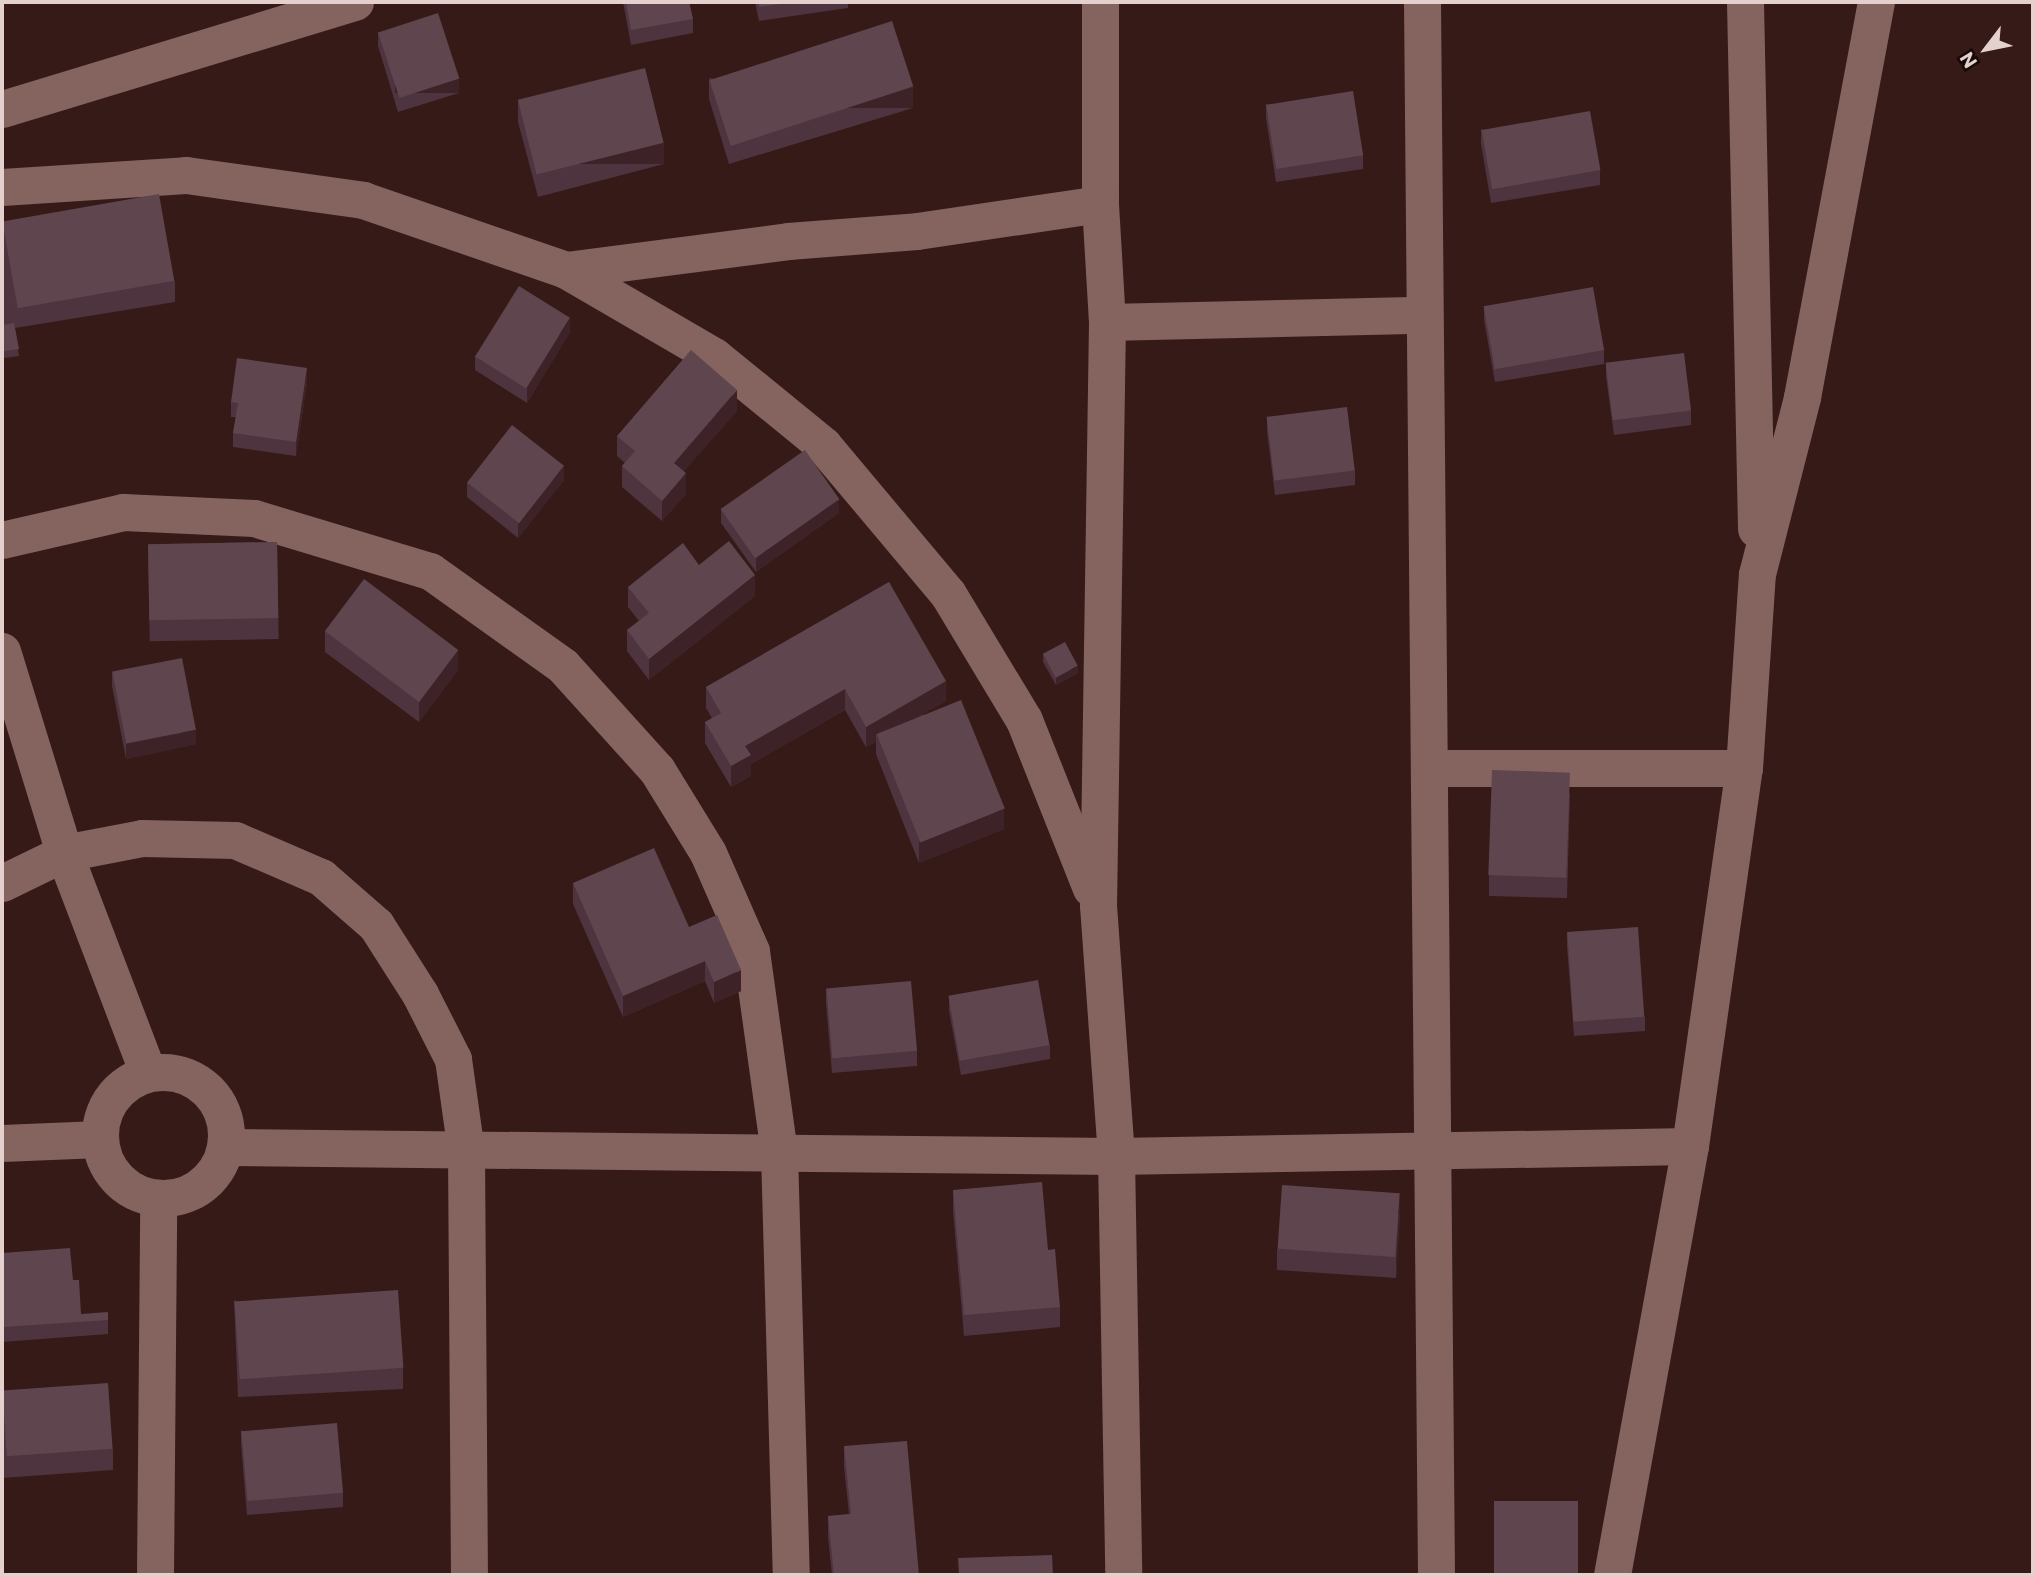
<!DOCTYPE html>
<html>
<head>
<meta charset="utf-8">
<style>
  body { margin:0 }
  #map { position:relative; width:2035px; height:1577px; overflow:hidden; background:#351a17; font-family:Commissioner,sans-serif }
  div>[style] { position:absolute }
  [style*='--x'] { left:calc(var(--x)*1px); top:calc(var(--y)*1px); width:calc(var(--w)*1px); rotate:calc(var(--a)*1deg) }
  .street>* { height:37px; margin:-18.5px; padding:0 18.5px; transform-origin:18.5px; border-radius:18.5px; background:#85635f }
  .street>.ring { margin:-18.5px; padding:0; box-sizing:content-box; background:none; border:37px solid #85635f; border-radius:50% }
  .wall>* { inset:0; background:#4e343f; transform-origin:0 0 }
  .shaded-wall>* { inset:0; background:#3d2228; transform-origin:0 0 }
  .building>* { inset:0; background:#5e454e; transform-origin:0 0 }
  span { translate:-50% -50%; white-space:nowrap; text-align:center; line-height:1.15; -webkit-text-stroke:5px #150807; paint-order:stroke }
  .frame { position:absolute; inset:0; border:4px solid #e4d0cd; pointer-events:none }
  .north { position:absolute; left:1951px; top:14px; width:70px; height:70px; -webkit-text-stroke:5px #150807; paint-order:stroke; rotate:238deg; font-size:19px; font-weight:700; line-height:28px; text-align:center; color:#e4d0cd }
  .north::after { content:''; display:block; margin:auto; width:24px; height:32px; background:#e4d0cd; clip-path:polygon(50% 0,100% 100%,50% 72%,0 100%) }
</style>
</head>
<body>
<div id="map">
  <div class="street">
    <div style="--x:1100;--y:2;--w:202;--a:90"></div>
    <div style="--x:1100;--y:204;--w:118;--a:86.6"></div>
    <div style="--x:1107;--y:322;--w:583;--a:90.88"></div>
    <div style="--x:1098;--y:905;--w:252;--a:85.9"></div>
    <div style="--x:1116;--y:1156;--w:419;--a:89"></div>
    <div style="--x:1422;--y:2;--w:1573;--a:89.49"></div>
    <div style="--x:1745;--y:2;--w:527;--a:88.8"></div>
    <div style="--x:2;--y:109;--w:369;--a:-16.9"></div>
    <div style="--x:2;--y:187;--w:184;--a:-3.7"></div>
    <div style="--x:186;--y:175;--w:179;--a:8"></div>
    <div style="--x:363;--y:200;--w:215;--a:19"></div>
    <div style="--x:566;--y:270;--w:171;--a:30.2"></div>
    <div style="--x:714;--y:356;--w:141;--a:39.2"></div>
    <div style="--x:823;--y:445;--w:194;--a:50"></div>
    <div style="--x:948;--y:594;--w:147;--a:58.9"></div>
    <div style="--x:1024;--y:720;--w:181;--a:68.3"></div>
    <div style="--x:566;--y:270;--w:224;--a:-7.4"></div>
    <div style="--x:788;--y:241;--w:129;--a:-4.4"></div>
    <div style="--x:917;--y:231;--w:185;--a:-8.4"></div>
    <div style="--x:1107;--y:322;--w:315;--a:-1.3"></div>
    <div style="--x:2;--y:540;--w:124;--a:-13"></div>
    <div style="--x:123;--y:512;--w:131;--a:2.6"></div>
    <div style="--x:254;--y:518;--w:184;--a:16.8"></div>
    <div style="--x:430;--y:571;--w:163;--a:35.5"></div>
    <div style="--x:563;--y:666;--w:140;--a:47.9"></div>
    <div style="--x:657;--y:770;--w:97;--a:58.4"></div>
    <div style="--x:708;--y:853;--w:107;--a:66.3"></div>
    <div style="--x:751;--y:951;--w:203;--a:82.1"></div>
    <div style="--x:779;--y:1152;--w:423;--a:88.4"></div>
    <div style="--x:2;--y:651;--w:211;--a:72.9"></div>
    <div style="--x:64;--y:853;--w:235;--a:69.1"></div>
    <div style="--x:1432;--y:768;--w:312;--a:0"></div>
    <div style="--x:2;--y:883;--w:69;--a:-25.8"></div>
    <div style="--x:64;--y:853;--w:79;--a:-10.9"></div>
    <div style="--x:142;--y:838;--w:93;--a:1.2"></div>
    <div style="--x:235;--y:840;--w:94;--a:23.3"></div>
    <div style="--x:321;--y:877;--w:73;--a:41.1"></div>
    <div style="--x:376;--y:925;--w:82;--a:57.5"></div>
    <div style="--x:420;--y:994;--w:73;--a:63.1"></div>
    <div style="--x:453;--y:1059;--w:93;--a:82"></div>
    <div style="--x:466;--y:1151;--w:424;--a:89.6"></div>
    <div class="ring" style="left:100px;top:1072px;width:89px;height:89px"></div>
    <div style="--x:2;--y:1143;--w:97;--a:-2.4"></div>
    <div style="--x:225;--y:1147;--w:891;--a:0.58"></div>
    <div style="--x:1116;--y:1156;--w:574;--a:-1"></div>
    <div style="--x:155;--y:1575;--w:377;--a:-89.5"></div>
    <div style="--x:1612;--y:1575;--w:436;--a:-79.7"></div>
    <div style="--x:1690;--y:1146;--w:382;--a:-81.9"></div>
    <div style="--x:1744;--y:768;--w:194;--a:-86.2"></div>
    <div style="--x:1757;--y:574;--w:183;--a:-75.7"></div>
    <div style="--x:1802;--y:397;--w:402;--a:-79.4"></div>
  </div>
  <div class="wall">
    <div style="clip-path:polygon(623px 2px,689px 2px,693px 19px,693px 33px,631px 45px)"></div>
    <div style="clip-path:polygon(755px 2px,848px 2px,848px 8px,759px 21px)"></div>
    <div style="clip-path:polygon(378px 32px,459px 93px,398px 112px,378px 46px)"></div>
    <div style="clip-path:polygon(709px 78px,913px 108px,729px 164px,709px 99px)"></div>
    <div style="clip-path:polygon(518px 101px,664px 164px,538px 197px,518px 122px)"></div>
    <div style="clip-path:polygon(1266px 104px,1363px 155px,1363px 169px,1276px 182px,1266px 118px)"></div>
    <div style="clip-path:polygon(1481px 129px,1600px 170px,1600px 185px,1491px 203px,1481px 144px)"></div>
    <div style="clip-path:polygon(2px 222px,175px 281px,175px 302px,15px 328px,19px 356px,4px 358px,2px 347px)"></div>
    <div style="clip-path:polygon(1484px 306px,1604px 350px,1604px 364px,1495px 382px,1484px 320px)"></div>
    <div style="clip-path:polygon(570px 332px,527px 403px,475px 370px,475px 356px)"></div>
    <div style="clip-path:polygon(1606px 363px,1691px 411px,1691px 425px,1614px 435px,1606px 377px)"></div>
    <div style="clip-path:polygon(307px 382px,296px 456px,233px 447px,233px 433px,236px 417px,231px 417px,231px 402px)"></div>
    <div style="clip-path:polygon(737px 411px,684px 471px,686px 494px,662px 521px,622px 487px,622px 466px,625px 463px,617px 456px,617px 436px)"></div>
    <div style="clip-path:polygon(1267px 417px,1355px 471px,1355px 485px,1275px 495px,1267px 432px)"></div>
    <div style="clip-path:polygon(564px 480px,518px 538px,467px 497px,467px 483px)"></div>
    <div style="clip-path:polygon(721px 509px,839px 513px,756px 572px,721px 523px)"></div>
    <div style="left:277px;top:542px;width:97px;height:129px;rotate:89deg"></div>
    <div style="clip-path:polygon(699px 565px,755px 596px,649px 680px,627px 651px,627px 630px,639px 621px,628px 607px,628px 587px)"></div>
    <div style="clip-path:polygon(889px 582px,946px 701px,923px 714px,1004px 829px,919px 863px,876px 754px,876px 742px,866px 747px,845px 710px,751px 764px,751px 776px,731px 787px,705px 743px,705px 722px,712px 718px,706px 708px,706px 687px)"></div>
    <div style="clip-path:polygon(325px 631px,458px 670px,419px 722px,325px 652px)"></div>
    <div style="clip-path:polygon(1043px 654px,1078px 673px,1056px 685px,1043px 662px)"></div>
    <div style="clip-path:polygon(112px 672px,196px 744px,126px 759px,112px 686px)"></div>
    <div style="clip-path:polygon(1570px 793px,1567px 898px,1489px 896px,1489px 875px)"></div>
    <div style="clip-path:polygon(573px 883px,689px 927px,741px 991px,714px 1003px,705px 981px,623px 1017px,573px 904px)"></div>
    <div style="clip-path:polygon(1567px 932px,1645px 1017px,1645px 1031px,1574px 1036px,1567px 946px)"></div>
    <div style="clip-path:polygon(826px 989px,917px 1051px,917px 1066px,832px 1073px,826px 1003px)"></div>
    <div style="clip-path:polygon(949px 997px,1050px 1045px,1050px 1059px,961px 1075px,949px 1011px)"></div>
    <div style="clip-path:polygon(953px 1190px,1048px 1250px,1060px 1307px,1060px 1327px,964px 1336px,953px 1211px)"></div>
    <div style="clip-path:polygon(1400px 1214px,1396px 1278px,1277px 1270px,1277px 1249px)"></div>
    <div style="clip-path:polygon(2px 1253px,73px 1280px,81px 1314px,108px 1320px,108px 1334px,2px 1342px)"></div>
    <div style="clip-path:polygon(234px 1300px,403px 1368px,403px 1389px,238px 1397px)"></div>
    <div style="clip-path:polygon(2px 1390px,113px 1449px,113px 1470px,2px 1478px)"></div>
    <div style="clip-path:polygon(241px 1430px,343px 1493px,343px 1507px,247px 1515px,241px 1444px)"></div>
    <div style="clip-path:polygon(844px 1446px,919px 1575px,832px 1575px,828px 1537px,828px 1516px,849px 1514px,844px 1467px)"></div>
  </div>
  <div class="shaded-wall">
    <div style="left:459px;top:79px;width:14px;height:64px;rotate:90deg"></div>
    <div style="left:913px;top:87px;width:21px;height:193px;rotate:90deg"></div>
    <div style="left:664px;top:143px;width:21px;height:130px;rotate:90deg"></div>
    <div style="clip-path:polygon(570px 318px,570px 332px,527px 403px,527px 388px)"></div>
    <div style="clip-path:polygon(307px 368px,307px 382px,296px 456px,296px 442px)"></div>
    <div style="clip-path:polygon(737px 390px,737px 411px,674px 483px,674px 463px)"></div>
    <div style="clip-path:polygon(564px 466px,564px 480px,518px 538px,518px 524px)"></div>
    <div style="clip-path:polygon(686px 473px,686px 494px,662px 521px,662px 501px)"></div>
    <div style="clip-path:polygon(839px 499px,839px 513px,756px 572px,756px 558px)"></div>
    <div style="clip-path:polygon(755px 575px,755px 596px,649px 680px,649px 659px)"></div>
    <div style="clip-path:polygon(458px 650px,458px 670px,419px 722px,419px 702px)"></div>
    <div style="clip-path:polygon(1078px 666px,1078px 673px,1056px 685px,1056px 678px)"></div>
    <div style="clip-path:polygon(946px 681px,946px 701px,879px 740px,876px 733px,876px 742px,866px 747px,866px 727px)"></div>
    <div style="clip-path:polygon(845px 689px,845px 710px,751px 764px,751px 776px,731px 787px,731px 766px,745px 746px)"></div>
    <div style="clip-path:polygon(196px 730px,196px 744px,126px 759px,126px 744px)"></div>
    <div style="clip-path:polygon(1004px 809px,1004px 829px,919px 863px,919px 842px)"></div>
    <div style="clip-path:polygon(705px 961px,705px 981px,623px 1017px,623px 996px)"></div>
    <div style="clip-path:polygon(741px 970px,741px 991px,714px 1003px,714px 982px)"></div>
    <div style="clip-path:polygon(1400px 1193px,1400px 1214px,1396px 1278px,1396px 1257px)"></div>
  </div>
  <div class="building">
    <div style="clip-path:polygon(626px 2px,689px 2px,693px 19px,631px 30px)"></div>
    <div style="clip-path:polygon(758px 2px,795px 2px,759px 7px)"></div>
    <div style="left:438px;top:13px;width:69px;height:63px;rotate:72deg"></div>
    <div style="left:892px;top:21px;width:69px;height:192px;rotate:72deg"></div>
    <div style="left:645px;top:68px;width:77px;height:131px;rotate:76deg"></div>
    <div style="left:1353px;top:91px;width:65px;height:88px;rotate:81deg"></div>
    <div style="left:1590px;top:111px;width:60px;height:110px;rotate:80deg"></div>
    <div style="left:159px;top:194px;width:88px;height:159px;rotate:80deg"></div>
    <div style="left:519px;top:286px;width:60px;height:83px;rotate:32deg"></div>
    <div style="left:1593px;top:287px;width:64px;height:111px;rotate:80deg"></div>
    <div style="clip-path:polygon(14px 323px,19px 349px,4px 351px,2px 340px,2px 325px)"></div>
    <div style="clip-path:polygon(691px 350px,737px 390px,674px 463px,686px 473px,662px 501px,622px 466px,635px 451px,617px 436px)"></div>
    <div style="left:1684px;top:353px;width:58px;height:79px;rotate:83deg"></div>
    <div style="clip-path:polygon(237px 358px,307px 368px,296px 442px,233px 433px,238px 403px,231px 402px)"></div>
    <div style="left:1347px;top:407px;width:64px;height:81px;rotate:83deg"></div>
    <div style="left:512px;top:425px;width:66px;height:73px;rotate:38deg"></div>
    <div style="left:805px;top:450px;width:60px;height:103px;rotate:55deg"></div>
    <div style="clip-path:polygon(729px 541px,755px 575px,649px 659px,627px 630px,649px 613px,628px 587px,683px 543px,699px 565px)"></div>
    <div style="left:277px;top:542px;width:76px;height:129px;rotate:89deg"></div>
    <div style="left:364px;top:579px;width:118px;height:65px;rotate:37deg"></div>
    <div style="clip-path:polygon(889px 582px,946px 681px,866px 727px,845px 689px,745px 746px,751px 755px,731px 766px,705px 722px,721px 713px,706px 687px)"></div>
    <div style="left:1065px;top:642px;width:27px;height:25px;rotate:62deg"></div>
    <div style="left:182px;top:658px;width:73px;height:71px;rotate:79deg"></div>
    <div style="left:961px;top:700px;width:117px;height:91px;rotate:68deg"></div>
    <div style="left:1492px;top:770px;width:78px;height:105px;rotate:2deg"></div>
    <div style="clip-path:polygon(654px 848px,689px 927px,717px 915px,741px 970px,714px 982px,705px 961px,623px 996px,573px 883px)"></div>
    <div style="left:1638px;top:927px;width:90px;height:71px;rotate:86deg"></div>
    <div style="left:1038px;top:980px;width:66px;height:91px;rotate:80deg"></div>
    <div style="left:911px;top:981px;width:70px;height:85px;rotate:85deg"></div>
    <div style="clip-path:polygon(1042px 1182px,1048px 1250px,1055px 1249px,1060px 1307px,964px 1315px,953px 1190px)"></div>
    <div style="left:1282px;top:1185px;width:118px;height:64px;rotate:4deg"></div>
    <div style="clip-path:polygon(70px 1248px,73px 1280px,79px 1280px,81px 1314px,108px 1312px,108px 1320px,2px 1327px,2px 1253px)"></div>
    <div style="left:398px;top:1290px;width:78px;height:164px;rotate:86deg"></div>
    <div style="left:108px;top:1383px;width:66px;height:106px;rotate:86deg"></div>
    <div style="left:337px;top:1423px;width:70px;height:96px;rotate:85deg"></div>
    <div style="clip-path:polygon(907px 1441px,919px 1575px,834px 1575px,828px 1516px,851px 1514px,844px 1446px)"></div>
    <div style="left:1494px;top:1501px;width:84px;height:74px"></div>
    <div style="clip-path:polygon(1052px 1555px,1053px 1575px,959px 1575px,958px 1558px)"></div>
  </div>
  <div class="frame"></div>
  <div class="north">N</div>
</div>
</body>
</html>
